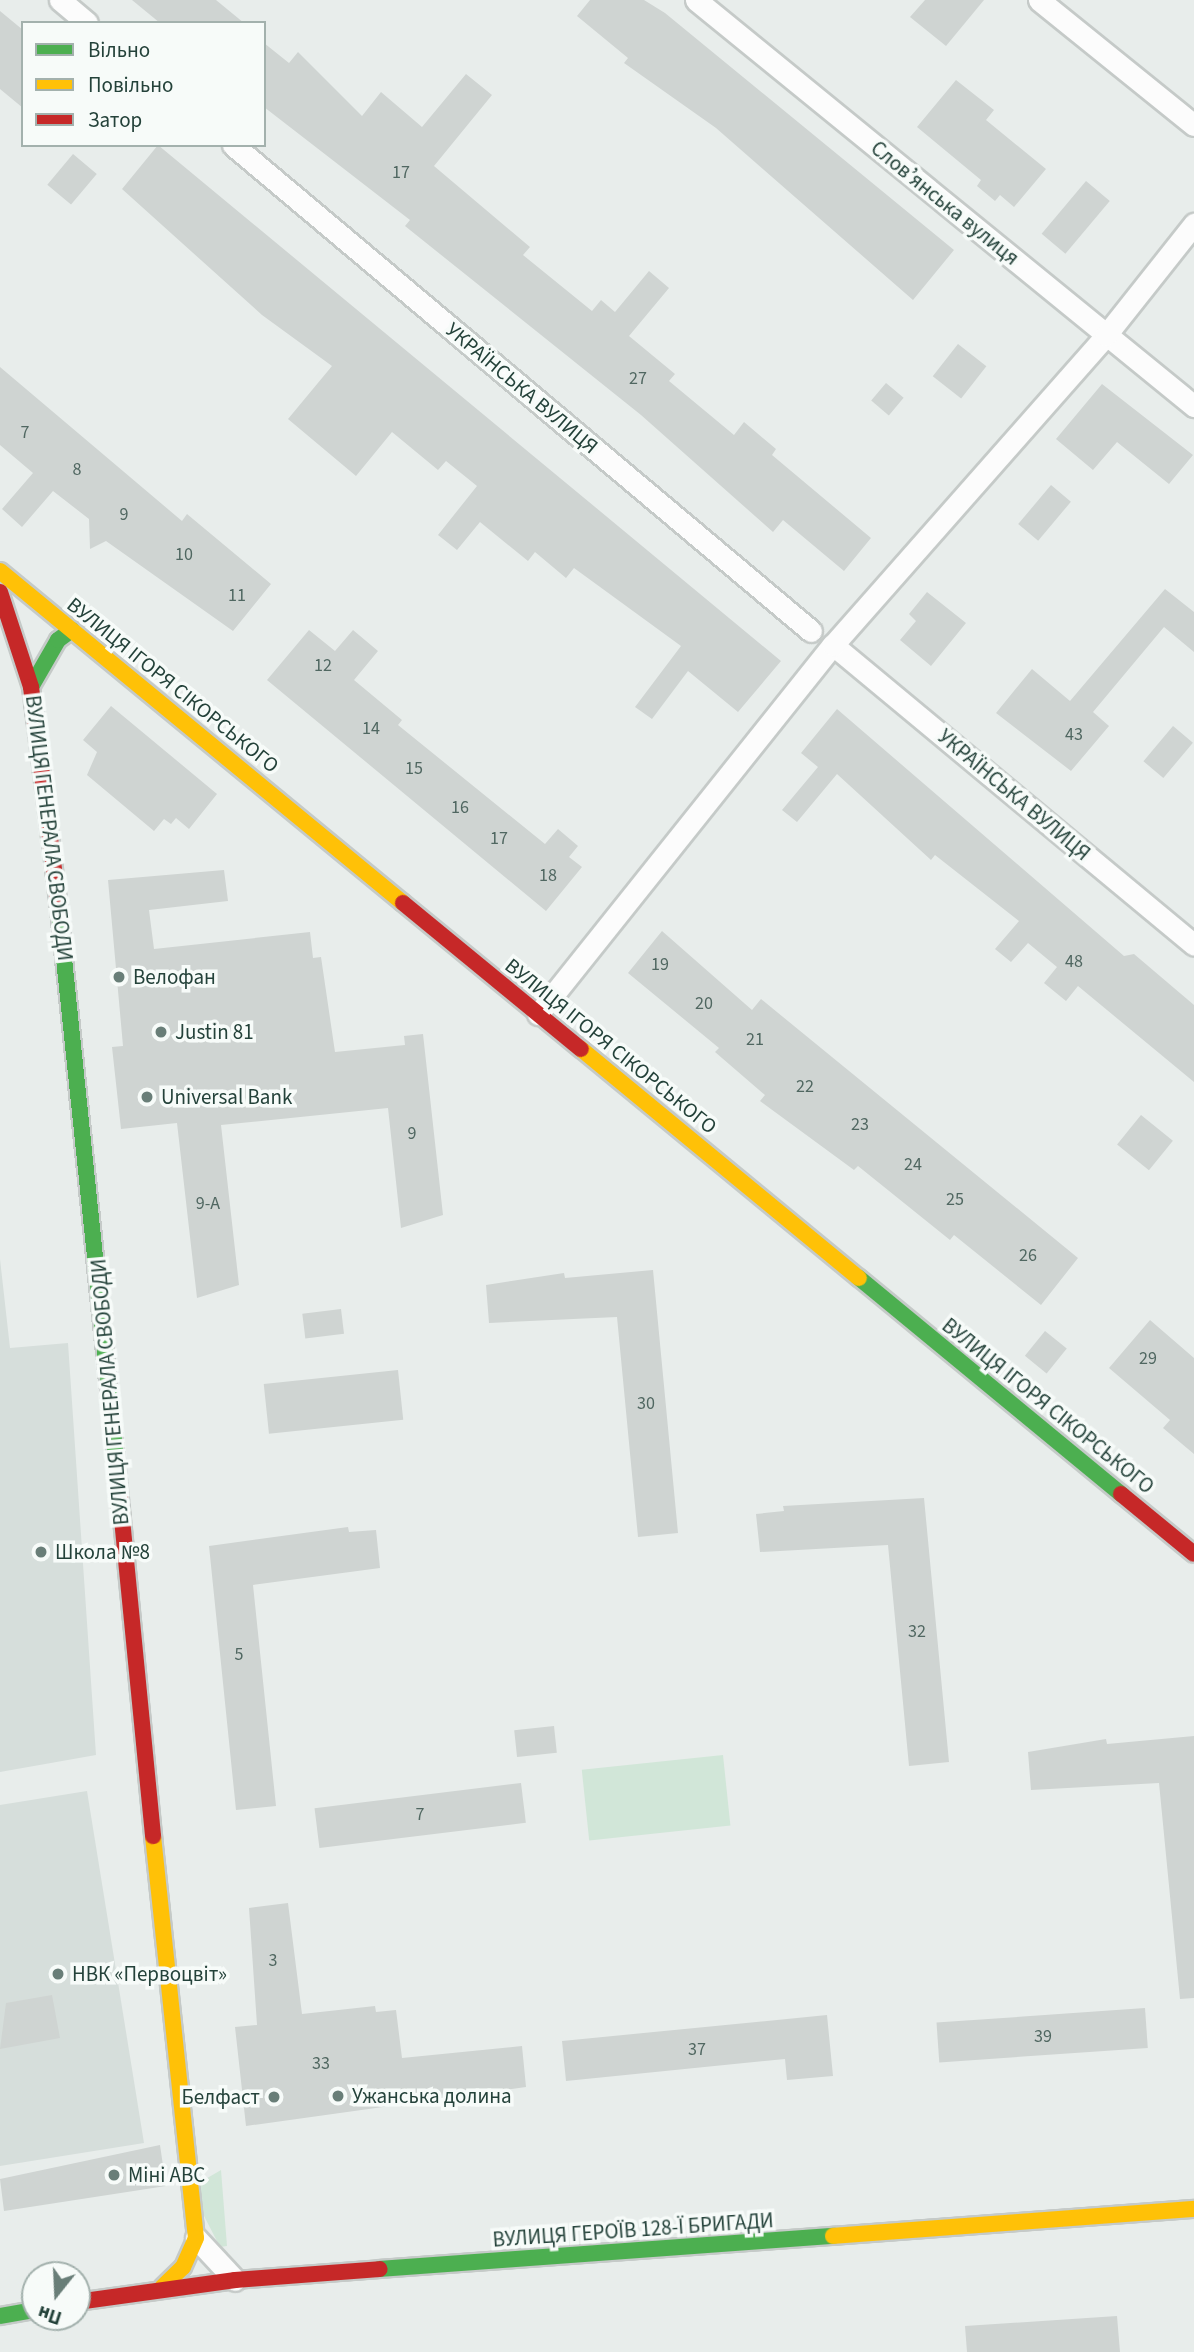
<!DOCTYPE html>
<html>
<head>
<meta charset="utf-8">
<style>
  body { margin:0 }
  #map { position:relative; width:1194px; height:2352px; overflow:hidden; background:#e8edeb; font-family:"Source Sans 3",sans-serif }
  div>[style] { position:absolute }
  [style*='--x'] { left:calc(var(--x)*1px); top:calc(var(--y)*1px); width:calc(var(--w)*1px); rotate:calc(var(--a)*1deg) }
  .built>* { inset:0; background:#d6dedb }
  .green>* { inset:0; background:#d1e6d8; transform-origin:0 0 }
  .building>* { inset:0; background:#cfd4d2; transform-origin:0 0 }
  .roads { filter:drop-shadow(2px 0 #c5cac8) drop-shadow(-2px 0 #c5cac8) drop-shadow(0 2px #c5cac8) drop-shadow(0 -2px #c5cac8) }
  .street>* { height:21px; margin:-10.5px; padding:0 10.5px; transform-origin:10.5px; border-radius:10.5px; background:#fcfcfc }
  .fast>* { height:16px; margin:-8px; padding:0 8px; transform-origin:8px; border-radius:8px; background:#4caf50 }
  .slow>* { height:16px; margin:-8px; padding:0 8px; transform-origin:8px; border-radius:8px; background:#ffc107 }
  .jam>* { height:16px; margin:-8px; padding:0 8px; transform-origin:8px; border-radius:8px; background:#c62828 }
  .dots>* { width:19px; height:19px; translate:-50% -50%; box-sizing:border-box; border:4px solid #f7fbf9; border-radius:50% }
  span { translate:-50% -50%; white-space:nowrap; text-align:center; line-height:1.15; -webkit-text-stroke:7px #f7fbf9; paint-order:stroke }
  .number-label { font-size:18px; color:#506761 }
  .number-label span { -webkit-text-stroke-width:0 }
  .street-label { font-size:21px; color:#24423a }
  .poi-label { font-size:21px; color:#24423a }
  .left { translate:0 -50%; text-align:left }
  .right { translate:-100% -50%; text-align:right }
  .legend { position:absolute; left:21px; top:21px; width:245px; height:126px; box-sizing:border-box; background:#f7fbf9; border:2px solid #a3b1ad; margin:0; padding:9px 12px; list-style:none; font-size:21px; color:#24423a }
  .legend li { display:flex; align-items:center; gap:14px; height:35px }
  .legend b { width:35px; border:2px solid #a3b1ad }
  .north { position:absolute; left:21px; top:2261px; width:70px; height:70px; box-sizing:border-box; background:#f7fbf9; border:2px solid #a3b1ad; border-radius:50%; rotate:198deg; font-size:19px; font-weight:700; line-height:28px; text-align:center; color:#24423a }
  .north::after { content:''; display:block; margin:auto; width:24px; height:32px; background:#697e78; clip-path:polygon(50% 0,100% 100%,50% 72%,0 100%) }
</style>
</head>
<body>
<div id="map">
  <div class="built">
    <div style="clip-path:polygon(0 1259px,10px 1348px,68px 1343px,96px 1755px,0 1772px)"></div>
    <div style="clip-path:polygon(87px 1791px,144px 2143px,0 2166px,0 1805px)"></div>
  </div>
  <div class="green">
    <div style="left:723px;top:1755px;width:71px;height:142px;rotate:84deg"></div>
    <div style="clip-path:polygon(221px 2170px,227px 2246px,220px 2247px,203px 2214px,197px 2184px)"></div>
  </div>
  <div class="building">
    <div style="clip-path:polygon(132px 0,216px 0,244px 23px,160px 23px)"></div>
    <div style="clip-path:polygon(590px 0,644px 0,665px 13px,954px 250px,913px 300px,716px 128px,624px 63px,628px 58px,577px 16px)"></div>
    <div style="clip-path:polygon(925px 0,984px 0,946px 46px,910px 17px)"></div>
    <div style="clip-path:polygon(0 11px,23px 30px,23px 108px,0 89px)"></div>
    <div style="clip-path:polygon(264px 43px,289px 63px,298px 52px,362px 116px,381px 92px,422px 127px,466px 74px,492px 95px,434px 166px,530px 247px,523px 255px,592px 311px,601px 300px,615px 312px,649px 271px,669px 288px,629px 336px,675px 374px,669px 381px,734px 435px,744px 422px,776px 449px,772px 455px,871px 538px,844px 571px,783px 520px,773px 532px,641px 415px,405px 226px,410px 220px,264px 107px)"></div>
    <div style="clip-path:polygon(956px 80px,994px 110px,986px 120px,1046px 169px,1014px 207px,1000px 195px,995px 201px,977px 186px,981px 180px,917px 127px)"></div>
    <div style="clip-path:polygon(158px 145px,781px 661px,738px 712px,688px 671px,652px 719px,635px 707px,681px 646px,574px 568px,566px 578px,535px 552px,528px 561px,480px 522px,457px 550px,438px 535px,477px 486px,446px 461px,438px 470px,392px 432px,356px 476px,288px 419px,332px 366px,262px 315px,122px 189px)"></div>
    <div style="left:73px;top:154px;width:31px;height:40px;rotate:40deg"></div>
    <div style="left:1086px;top:181px;width:31px;height:69px;rotate:40deg"></div>
    <div style="left:958px;top:344px;width:36px;height:41px;rotate:38deg"></div>
    <div style="clip-path:polygon(0 367px,182px 521px,187px 514px,271px 584px,233px 631px,106px 541px,90px 549px,89px 519px,53px 491px,22px 527px,2px 509px,33px 473px,0 445px)"></div>
    <div style="left:886px;top:383px;width:23px;height:23px;rotate:40deg"></div>
    <div style="clip-path:polygon(1102px 384px,1193px 455px,1169px 484px,1117px 442px,1093px 470px,1056px 439px)"></div>
    <div style="left:1051px;top:485px;width:26px;height:51px;rotate:40deg"></div>
    <div style="clip-path:polygon(1165px 589px,1194px 612px,1194px 652px,1164px 627px,1093px 712px,1109px 726px,1071px 771px,996px 713px,1032px 669px,1070px 701px)"></div>
    <div style="clip-path:polygon(927px 592px,966px 623px,931px 666px,900px 640px,916px 621px,909px 614px)"></div>
    <div style="clip-path:polygon(309px 630px,335px 651px,353px 630px,378px 651px,354px 680px,402px 720px,398px 725px,545px 844px,558px 829px,578px 846px,569px 857px,582px 867px,546px 911px,267px 680px)"></div>
    <div style="clip-path:polygon(111px 706px,217px 794px,189px 829px,176px 818px,171px 824px,164px 819px,154px 831px,87px 775px,97px 752px,83px 740px)"></div>
    <div style="clip-path:polygon(837px 709px,1124px 956px,1134px 954px,1194px 1005px,1194px 1082px,1078px 986px,1066px 1001px,1044px 983px,1057px 967px,1028px 943px,1011px 962px,995px 949px,1019px 921px,935px 855px,931px 860px,837px 774px,797px 822px,782px 810px,818px 767px,801px 753px)"></div>
    <div style="left:1173px;top:726px;width:26px;height:46px;rotate:40deg"></div>
    <div style="clip-path:polygon(224px 870px,228px 901px,149px 910px,154px 949px,310px 932px,313px 958px,321px 957px,335px 1052px,405px 1045px,404px 1036px,423px 1034px,443px 1215px,401px 1228px,388px 1108px,221px 1125px,239px 1285px,197px 1298px,177px 1123px,121px 1129px,112px 1047px,123px 1046px,108px 880px)"></div>
    <div style="clip-path:polygon(662px 931px,752px 1010px,761px 999px,1078px 1258px,1041px 1305px,954px 1235px,950px 1240px,858px 1166px,854px 1170px,760px 1101px,765px 1095px,715px 1052px,719px 1048px,628px 973px)"></div>
    <div style="left:1141px;top:1115px;width:41px;height:38px;rotate:39deg"></div>
    <div style="clip-path:polygon(653px 1270px,678px 1533px,638px 1537px,617px 1317px,489px 1323px,486px 1285px,564px 1273px,565px 1278px)"></div>
    <div style="left:341px;top:1309px;width:25px;height:39px;rotate:83deg"></div>
    <div style="clip-path:polygon(1150px 1320px,1194px 1358px,1194px 1454px,1163px 1428px,1170px 1420px,1109px 1368px)"></div>
    <div style="left:1045px;top:1331px;width:28px;height:32px;rotate:39deg"></div>
    <div style="left:398px;top:1370px;width:50px;height:135px;rotate:84deg"></div>
    <div style="clip-path:polygon(924px 1498px,949px 1762px,909px 1766px,888px 1545px,760px 1552px,756px 1514px,784px 1511px,783px 1506px)"></div>
    <div style="clip-path:polygon(348px 1527px,349px 1532px,376px 1530px,380px 1568px,253px 1585px,276px 1806px,236px 1810px,209px 1546px)"></div>
    <div style="left:554px;top:1726px;width:27px;height:40px;rotate:84deg"></div>
    <div style="clip-path:polygon(1194px 1736px,1194px 1998px,1180px 1999px,1159px 1783px,1031px 1790px,1028px 1752px,1106px 1739px,1107px 1744px)"></div>
    <div style="left:521px;top:1783px;width:40px;height:208px;rotate:83deg"></div>
    <div style="clip-path:polygon(288px 1903px,302px 2014px,375px 2006px,376px 2012px,396px 2010px,402px 2058px,522px 2046px,526px 2087px,246px 2126px,235px 2027px,257px 2025px,249px 1908px)"></div>
    <div style="clip-path:polygon(52px 1995px,60px 2038px,0 2049px,6px 2003px)"></div>
    <div style="left:1145px;top:2008px;width:40px;height:209px;rotate:86deg"></div>
    <div style="clip-path:polygon(827px 2015px,833px 2076px,787px 2080px,785px 2059px,566px 2081px,562px 2041px)"></div>
    <div style="clip-path:polygon(160px 2145px,166px 2186px,4px 2211px,0 2179px)"></div>
    <div style="clip-path:polygon(1117px 2316px,1120px 2352px,967px 2352px,965px 2326px)"></div>
  </div>
  <div class="roads">
    <div class="street">
      <div style="--x:60;--y:0;--w:35;--a:40"></div>
      <div style="--x:696;--y:0;--w:643;--a:39.19"></div>
      <div style="--x:1039;--y:0;--w:199;--a:38.9"></div>
      <div style="--x:233;--y:145;--w:755;--a:40.06"></div>
      <div style="--x:833;--y:645;--w:469;--a:39.7"></div>
      <div style="--x:538;--y:1014;--w:472;--a:-51.4"></div>
      <div style="--x:833;--y:645;--w:413;--a:-48.6"></div>
      <div style="--x:1106;--y:335;--w:142;--a:-51.6"></div>
      <div style="--x:196;--y:2238;--w:57;--a:47.1"></div>
    </div>
    <div class="fast">
      <div style="--x:31;--y:687;--w:54;--a:-60.1"></div>
      <div style="--x:58;--y:640;--w:17;--a:-36"></div>
      <div style="--x:58;--y:901;--w:560;--a:84.06"></div>
      <div style="--x:859;--y:1278;--w:340;--a:39.5"></div>
      <div style="--x:380;--y:2269;--w:454;--a:-4.2"></div>
      <div style="--x:0;--y:2316;--w:36;--a:-10"></div>
    </div>
    <div class="slow">
      <div style="--x:0;--y:571;--w:522;--a:39.48"></div>
      <div style="--x:581;--y:1049;--w:360;--a:39.5"></div>
      <div style="--x:153;--y:1836;--w:404;--a:83.9"></div>
      <div style="--x:196;--y:2238;--w:32;--a:114"></div>
      <div style="--x:183;--y:2267;--w:29;--a:136"></div>
      <div style="--x:833;--y:2236;--w:362;--a:-4.3"></div>
    </div>
    <div class="jam">
      <div style="--x:0;--y:592;--w:100;--a:71.9"></div>
      <div style="--x:31;--y:687;--w:216;--a:82.8"></div>
      <div style="--x:403;--y:903;--w:230;--a:39.4"></div>
      <div style="--x:116;--y:1458;--w:380;--a:84.4"></div>
      <div style="--x:1121;--y:1494;--w:94;--a:39.4"></div>
      <div style="--x:77;--y:2302;--w:160;--a:-7.9"></div>
      <div style="--x:235;--y:2280;--w:145;--a:-4.3"></div>
    </div>
  </div>
  <div class="dots">
    <div style="left:119px;top:977px;background:#697e78"></div>
    <div style="left:161px;top:1032px;background:#697e78"></div>
    <div style="left:147px;top:1097px;background:#697e78"></div>
    <div style="left:41px;top:1552px;background:#697e78"></div>
    <div style="left:58px;top:1974px;background:#697e78"></div>
    <div style="left:338px;top:2096px;background:#697e78"></div>
    <div style="left:274px;top:2097px;background:#697e78"></div>
    <div style="left:114px;top:2175px;background:#697e78"></div>
  </div>
  <div class="number-label">
    <span style="left:401px;top:173px">17</span>
    <span style="left:638px;top:379px">27</span>
    <span style="left:25px;top:433px">7</span>
    <span style="left:77px;top:470px">8</span>
    <span style="left:124px;top:515px">9</span>
    <span style="left:184px;top:555px">10</span>
    <span style="left:237px;top:596px">11</span>
    <span style="left:323px;top:666px">12</span>
    <span style="left:371px;top:729px">14</span>
    <span style="left:1074px;top:735px">43</span>
    <span style="left:414px;top:769px">15</span>
    <span style="left:460px;top:808px">16</span>
    <span style="left:499px;top:839px">17</span>
    <span style="left:548px;top:876px">18</span>
    <span style="left:1074px;top:962px">48</span>
    <span style="left:660px;top:965px">19</span>
    <span style="left:704px;top:1004px">20</span>
    <span style="left:755px;top:1040px">21</span>
    <span style="left:805px;top:1087px">22</span>
    <span style="left:860px;top:1125px">23</span>
    <span style="left:412px;top:1134px">9</span>
    <span style="left:913px;top:1165px">24</span>
    <span style="left:955px;top:1200px">25</span>
    <span style="left:208px;top:1204px">9-А</span>
    <span style="left:1028px;top:1256px">26</span>
    <span style="left:1148px;top:1359px">29</span>
    <span style="left:646px;top:1404px">30</span>
    <span style="left:917px;top:1632px">32</span>
    <span style="left:239px;top:1655px">5</span>
    <span style="left:420px;top:1815px">7</span>
    <span style="left:273px;top:1961px">3</span>
    <span style="left:1043px;top:2037px">39</span>
    <span style="left:697px;top:2050px">37</span>
    <span style="left:321px;top:2064px">33</span>
  </div>
  <div class="street-label">
    <span style="left:945px;top:203px;rotate:39deg">Словʼянська вулиця</span>
    <span style="left:522px;top:388px;rotate:40deg">УКРАЇНСЬКА ВУЛИЦЯ</span>
    <span style="left:173px;top:685px;rotate:39deg">ВУЛИЦЯ ІГОРЯ СІКОРСЬКОГО</span>
    <span style="left:1014px;top:795px;rotate:40deg">УКРАЇНСЬКА ВУЛИЦЯ</span>
    <span style="left:49px;top:828px;rotate:83deg">ВУЛИЦЯ ГЕНЕРАЛА СВОБОДИ</span>
    <span style="left:611px;top:1046px;rotate:39deg">ВУЛИЦЯ ІГОРЯ СІКОРСЬКОГО</span>
    <span style="left:110px;top:1392px;rotate:-95deg">ВУЛИЦЯ ГЕНЕРАЛА СВОБОДИ</span>
    <span style="left:1048px;top:1406px;rotate:39deg">ВУЛИЦЯ ІГОРЯ СІКОРСЬКОГО</span>
    <span style="left:633px;top:2230px;rotate:-4deg">ВУЛИЦЯ ГЕРОЇВ 128-Ї БРИГАДИ</span>
  </div>
  <div class="poi-label">
    <span class="left" style="left:133px;top:977px">Велофан</span>
    <span class="left" style="left:175px;top:1032px">Justin 81</span>
    <span class="left" style="left:161px;top:1097px">Universal Bank</span>
    <span class="left" style="left:55px;top:1552px">Школа №8</span>
    <span class="left" style="left:72px;top:1974px">НВК «Первоцвіт»</span>
    <span class="left" style="left:352px;top:2096px">Ужанська долина</span>
    <span class="right" style="left:260px;top:2097px">Белфаст</span>
    <span class="left" style="left:128px;top:2175px">Міні ABC</span>
  </div>
  <ul class="legend">
  <li><b style="height:9px;background:#4caf50"></b>Вільно</li>
  <li><b style="height:9px;background:#ffc107"></b>Повільно</li>
  <li><b style="height:9px;background:#c62828"></b>Затор</li>
  </ul>
  <div class="north">Пн</div>
</div>
</body>
</html>
